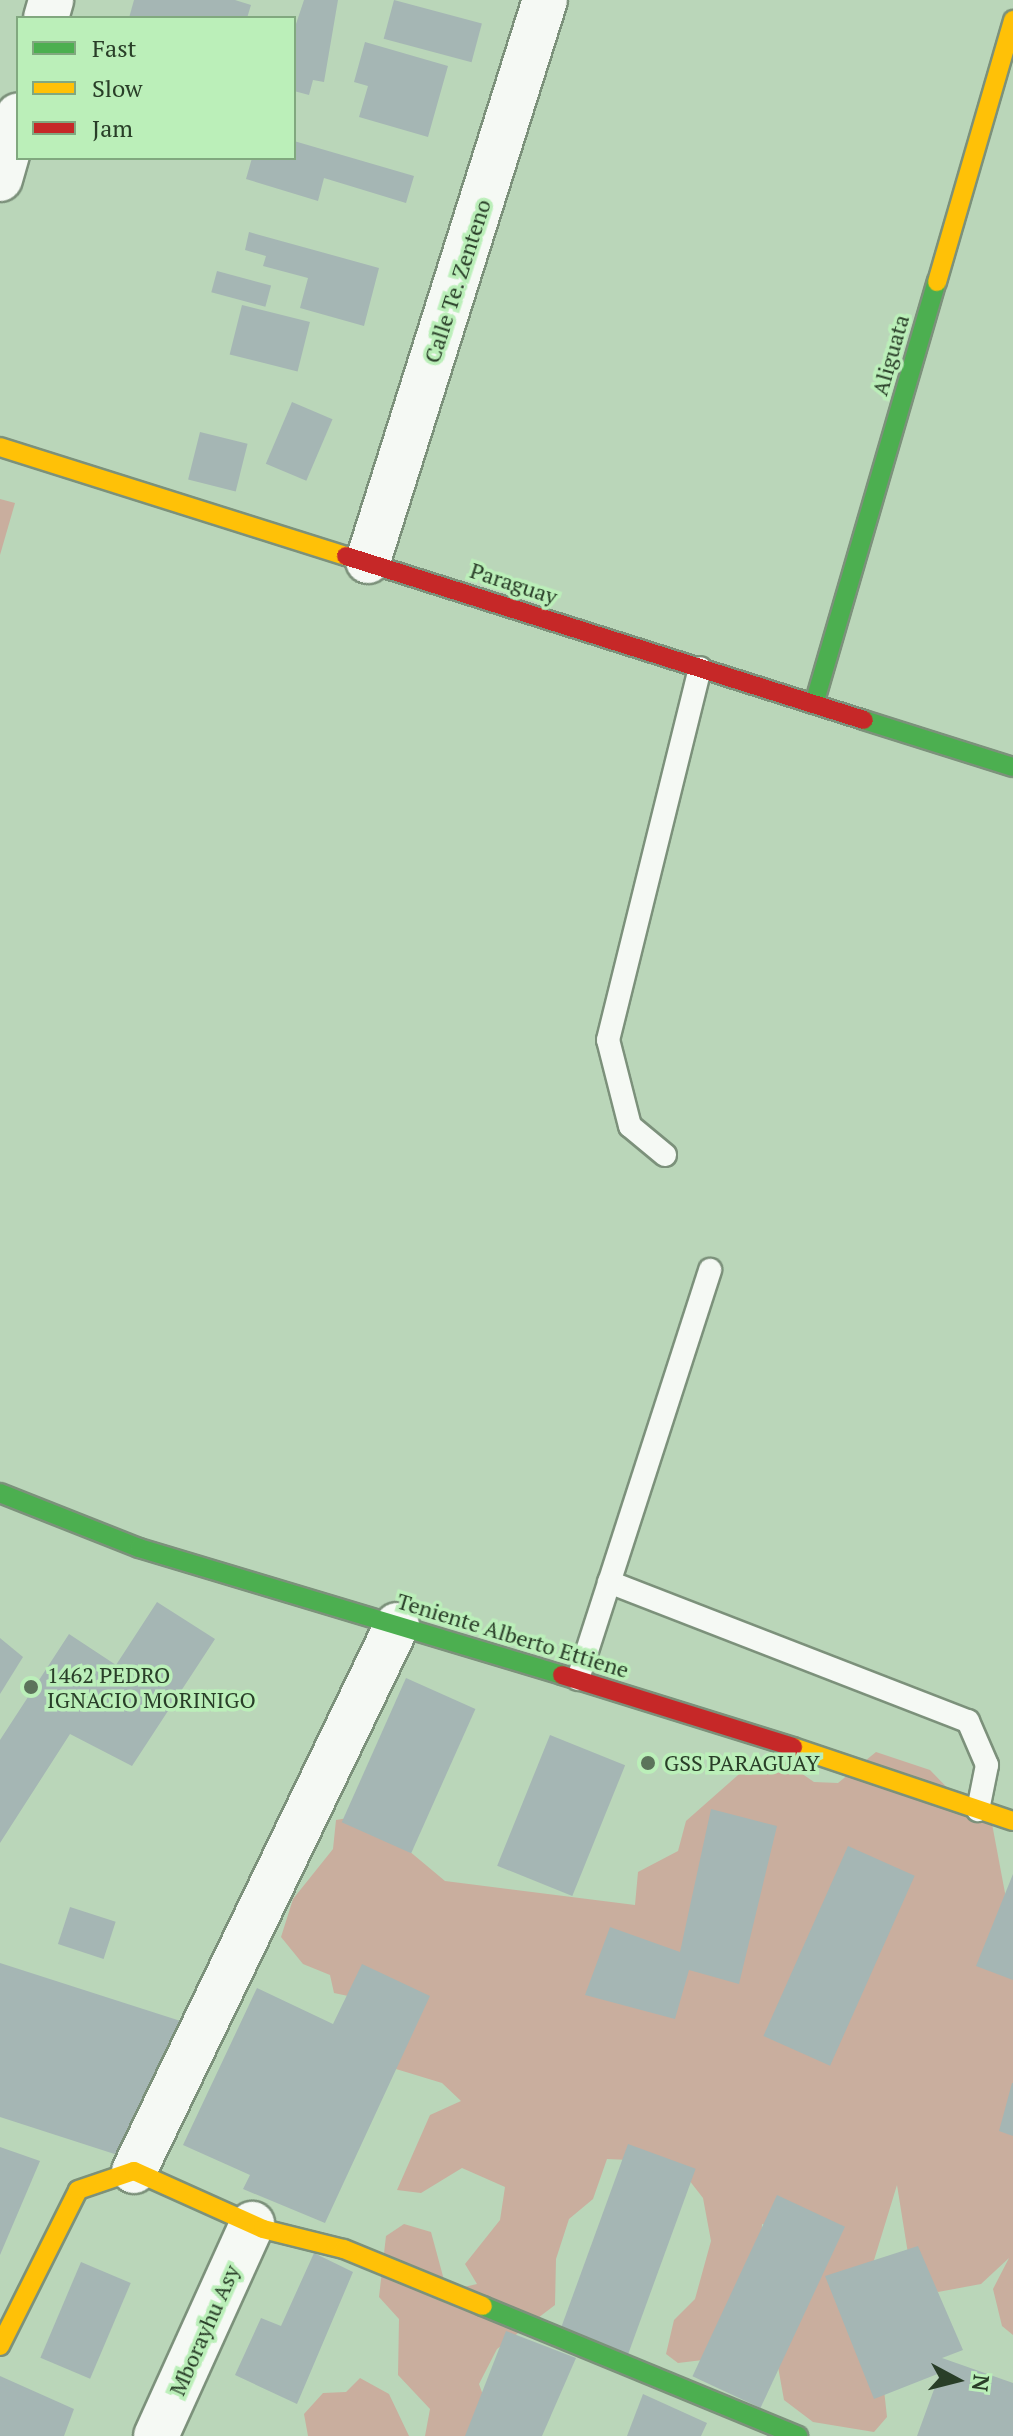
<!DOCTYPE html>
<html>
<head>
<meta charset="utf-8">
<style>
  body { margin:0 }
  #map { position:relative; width:1013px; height:2436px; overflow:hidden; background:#bad6b9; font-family:"PT Serif",serif }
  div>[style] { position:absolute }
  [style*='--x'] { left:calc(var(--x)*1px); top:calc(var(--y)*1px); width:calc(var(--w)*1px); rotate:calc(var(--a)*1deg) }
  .green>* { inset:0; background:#c9ae9e }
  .building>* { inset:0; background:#a5b6b4; transform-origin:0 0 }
  .roads { filter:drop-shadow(2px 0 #7c917b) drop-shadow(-2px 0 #7c917b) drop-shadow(0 2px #7c917b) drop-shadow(0 -2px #7c917b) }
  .lane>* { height:22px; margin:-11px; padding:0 11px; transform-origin:11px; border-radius:11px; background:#f5f9f4 }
  .street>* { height:44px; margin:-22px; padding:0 22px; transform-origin:22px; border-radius:22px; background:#f5f9f4 }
  .fast>* { height:18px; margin:-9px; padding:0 9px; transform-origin:9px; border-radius:9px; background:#4caf50 }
  .slow>* { height:18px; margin:-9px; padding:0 9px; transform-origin:9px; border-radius:9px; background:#ffc107 }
  .jam>* { height:18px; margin:-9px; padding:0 9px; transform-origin:9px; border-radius:9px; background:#c62828 }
  .dots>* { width:22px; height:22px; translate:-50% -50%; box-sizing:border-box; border:4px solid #bbefb9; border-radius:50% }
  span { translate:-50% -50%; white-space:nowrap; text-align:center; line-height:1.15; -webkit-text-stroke:7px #bbefb9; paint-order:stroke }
  .street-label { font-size:22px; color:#293e28 }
  .poi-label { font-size:22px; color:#293e28 }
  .left { translate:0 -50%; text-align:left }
  .legend { position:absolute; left:16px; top:16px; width:280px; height:144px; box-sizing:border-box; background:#bbefb9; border:2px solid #81a87f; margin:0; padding:10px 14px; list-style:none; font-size:24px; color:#293e28 }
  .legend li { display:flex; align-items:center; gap:16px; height:40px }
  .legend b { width:40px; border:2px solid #81a87f }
  .north { position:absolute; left:917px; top:2340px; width:80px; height:80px; -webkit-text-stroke:6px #bbefb9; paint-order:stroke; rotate:97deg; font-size:22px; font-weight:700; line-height:32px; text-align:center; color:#293e28 }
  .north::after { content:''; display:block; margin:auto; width:28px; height:36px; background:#293e28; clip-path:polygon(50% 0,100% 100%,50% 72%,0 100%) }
</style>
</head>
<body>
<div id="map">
  <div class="green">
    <div style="clip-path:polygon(0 499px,15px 503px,0 555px)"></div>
    <div style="clip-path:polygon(876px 1752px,930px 1770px,964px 1805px,990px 1813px,1005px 1893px,1003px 1937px,1013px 1945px,1013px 2335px,1002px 2326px,993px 2289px,1009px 2258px,981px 2284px,938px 2292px,909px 2260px,897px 2185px,871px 2270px,887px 2417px,874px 2432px,813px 2422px,784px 2400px,775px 2350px,790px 2230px,762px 2224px,761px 2258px,711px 2359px,678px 2363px,666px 2354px,674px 2320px,695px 2299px,711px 2241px,703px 2198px,675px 2162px,607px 2159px,593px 2199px,569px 2219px,556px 2259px,555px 2305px,497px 2349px,479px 2384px,491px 2417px,483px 2436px,425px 2436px,430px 2409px,398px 2375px,399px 2319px,379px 2297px,386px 2236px,404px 2224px,431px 2232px,447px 2291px,477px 2284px,465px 2264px,500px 2220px,505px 2187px,462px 2168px,421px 2193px,397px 2190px,430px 2115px,461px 2101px,442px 2083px,396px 2069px,367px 2000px,334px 1993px,330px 1975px,303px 1964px,281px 1937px,293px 1899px,333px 1849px,336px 1820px,366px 1815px,445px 1881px,635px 1905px,638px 1872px,678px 1851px,686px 1821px,746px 1768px,785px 1762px,814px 1782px,838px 1783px)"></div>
    <div style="clip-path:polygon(360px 2378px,389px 2394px,409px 2436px,308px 2436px,304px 2414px,323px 2393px,346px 2392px)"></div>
  </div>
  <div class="building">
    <div style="clip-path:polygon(134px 0,235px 0,251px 5px,247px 18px,129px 18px)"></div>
    <div style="clip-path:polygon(304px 0,338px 0,324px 82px,313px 80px,309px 95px,294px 91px,294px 30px)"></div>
    <div style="left:394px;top:0;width:91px;height:40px;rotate:15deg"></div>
    <div style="clip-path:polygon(365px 42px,448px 66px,428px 137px,359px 117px,368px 86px,354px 82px)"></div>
    <div style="clip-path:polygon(294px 141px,414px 176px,406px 203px,324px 178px,318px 201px,246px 179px,252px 158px,294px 158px)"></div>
    <div style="clip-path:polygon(249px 232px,379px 268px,364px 326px,300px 308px,308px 278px,263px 266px,266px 256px,245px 250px)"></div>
    <div style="left:217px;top:271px;width:56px;height:22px;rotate:15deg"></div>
    <div style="left:242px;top:305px;width:70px;height:51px;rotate:14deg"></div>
    <div style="left:292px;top:402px;width:44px;height:67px;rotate:23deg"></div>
    <div style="left:200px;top:432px;width:49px;height:49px;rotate:14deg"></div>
    <div style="clip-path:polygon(157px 1602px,215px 1639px,132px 1766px,70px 1734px,0 1843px,0 1740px,69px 1634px,116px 1665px)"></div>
    <div style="clip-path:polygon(0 1638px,23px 1657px,0 1694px)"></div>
    <div style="left:406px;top:1678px;width:76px;height:158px;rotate:24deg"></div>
    <div style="left:550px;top:1735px;width:81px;height:141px;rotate:22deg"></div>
    <div style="clip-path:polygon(711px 1809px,777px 1826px,739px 1984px,689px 1970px,675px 2019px,585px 1995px,610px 1927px,680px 1952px)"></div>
    <div style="left:848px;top:1846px;width:73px;height:208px;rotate:24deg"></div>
    <div style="clip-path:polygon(1013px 1874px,1013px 1980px,976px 1966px)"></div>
    <div style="left:70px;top:1907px;width:48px;height:39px;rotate:18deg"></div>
    <div style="clip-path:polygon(0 1963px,193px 2025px,130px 2159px,0 2117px)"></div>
    <div style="clip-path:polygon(362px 1964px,430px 1996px,325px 2223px,243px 2189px,250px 2175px,183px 2145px,257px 1988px,333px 2024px)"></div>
    <div style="clip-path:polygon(1012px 2083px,1013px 2083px,1013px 2136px,999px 2131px)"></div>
    <div style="left:628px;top:2144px;width:72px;height:197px;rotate:20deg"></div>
    <div style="clip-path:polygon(0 2147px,40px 2161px,0 2255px)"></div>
    <div style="left:777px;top:2195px;width:75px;height:200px;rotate:25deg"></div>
    <div style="clip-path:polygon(918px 2246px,963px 2350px,942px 2358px,1013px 2383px,1013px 2436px,917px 2436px,940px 2373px,874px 2399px,825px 2276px)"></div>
    <div style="clip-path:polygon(314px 2253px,353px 2272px,297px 2404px,235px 2375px,261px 2318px,281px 2326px)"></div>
    <div style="left:81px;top:2262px;width:54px;height:104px;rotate:23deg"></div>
    <div style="clip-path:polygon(506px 2331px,576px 2358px,542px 2436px,465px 2436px)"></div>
    <div style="clip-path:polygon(0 2376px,74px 2409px,64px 2436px,0 2436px)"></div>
    <div style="clip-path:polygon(643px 2394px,707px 2423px,701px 2436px,627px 2436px)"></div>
  </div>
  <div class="roads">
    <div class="lane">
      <div style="--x:665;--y:1155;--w:45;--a:-140.4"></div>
      <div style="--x:630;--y:1126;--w:89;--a:-104.3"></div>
      <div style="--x:608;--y:1040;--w:383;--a:-76.1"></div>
      <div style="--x:609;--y:1582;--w:385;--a:21.2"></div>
      <div style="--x:968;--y:1721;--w:48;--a:66.6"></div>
      <div style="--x:987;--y:1765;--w:46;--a:101.3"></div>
      <div style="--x:578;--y:1679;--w:430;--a:-72.1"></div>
    </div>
    <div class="street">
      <div style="--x:46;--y:18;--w:19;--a:-74"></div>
      <div style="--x:0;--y:179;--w:66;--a:-74.1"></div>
      <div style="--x:368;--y:561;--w:588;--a:-72.49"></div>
      <div style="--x:134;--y:2171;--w:606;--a:-64.28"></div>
      <div style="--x:156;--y:2436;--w:233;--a:-65.6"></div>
    </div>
    <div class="fast">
      <div style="--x:814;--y:704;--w:440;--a:-73.8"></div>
      <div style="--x:864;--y:720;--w:156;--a:17.5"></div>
      <div style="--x:0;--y:1493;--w:149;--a:21.6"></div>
      <div style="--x:139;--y:1548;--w:442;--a:16.7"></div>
      <div style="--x:483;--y:2306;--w:341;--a:22.4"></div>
    </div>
    <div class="slow">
      <div style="--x:937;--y:282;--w:273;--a:-73.8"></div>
      <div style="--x:0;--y:447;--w:363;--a:17.5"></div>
      <div style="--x:793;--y:1747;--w:232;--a:18.6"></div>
      <div style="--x:0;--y:2346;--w:174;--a:-63.4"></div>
      <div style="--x:78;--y:2190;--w:59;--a:-18.7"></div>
      <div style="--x:134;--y:2171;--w:141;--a:24.2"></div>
      <div style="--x:263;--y:2229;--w:83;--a:13.9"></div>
      <div style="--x:344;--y:2249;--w:150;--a:22.3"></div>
    </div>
    <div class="jam">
      <div style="--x:346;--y:556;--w:543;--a:17.57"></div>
      <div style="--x:562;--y:1675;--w:242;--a:17.3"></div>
    </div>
  </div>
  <div class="dots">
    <div style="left:31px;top:1687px;background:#5c735b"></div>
    <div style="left:648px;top:1763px;background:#5c735b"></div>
  </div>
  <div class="street-label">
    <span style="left:457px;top:281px;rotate:-72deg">Calle Te. Zenteno</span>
    <span style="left:890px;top:355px;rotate:-74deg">Aliguata</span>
    <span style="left:514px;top:583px;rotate:18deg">Paraguay</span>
    <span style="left:513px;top:1635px;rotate:17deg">Teniente Alberto Ettiene</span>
    <span style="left:204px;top:2330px;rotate:-66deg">Mborayhu Asy</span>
  </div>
  <div class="poi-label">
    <span class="left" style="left:47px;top:1687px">1462 PEDRO<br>IGNACIO MORINIGO</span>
    <span class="left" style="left:664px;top:1763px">GSS PARAGUAY</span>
  </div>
  <ul class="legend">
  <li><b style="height:10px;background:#4caf50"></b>Fast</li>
  <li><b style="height:10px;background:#ffc107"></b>Slow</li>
  <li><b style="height:10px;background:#c62828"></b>Jam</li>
  </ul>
  <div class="north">N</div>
</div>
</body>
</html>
